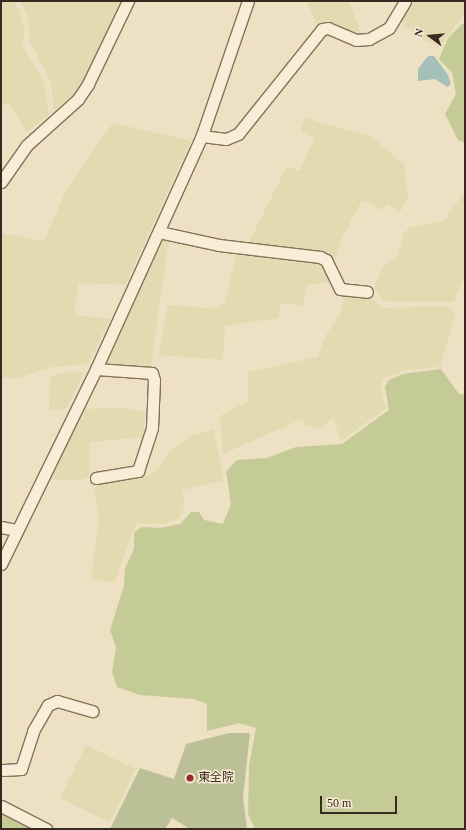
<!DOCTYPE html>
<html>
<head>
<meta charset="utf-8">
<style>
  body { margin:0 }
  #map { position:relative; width:466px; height:830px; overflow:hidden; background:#ede0c3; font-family:"Times New Roman","Noto Sans JP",serif }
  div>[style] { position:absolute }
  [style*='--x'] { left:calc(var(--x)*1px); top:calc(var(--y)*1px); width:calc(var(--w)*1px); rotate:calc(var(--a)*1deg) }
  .farmland>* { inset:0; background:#e2dab0; transform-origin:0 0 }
  .green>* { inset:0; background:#c5cb97 }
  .cemetery>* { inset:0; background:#bbc096 }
  .water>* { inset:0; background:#a5c0b8 }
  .roads { filter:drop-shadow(1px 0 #87715a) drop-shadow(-1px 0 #87715a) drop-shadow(0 1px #87715a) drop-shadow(0 -1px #87715a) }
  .minor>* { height:11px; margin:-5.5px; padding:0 5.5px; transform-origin:5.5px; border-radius:5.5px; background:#f8edd6 }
  .dots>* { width:11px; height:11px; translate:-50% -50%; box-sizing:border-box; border:2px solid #f5ead2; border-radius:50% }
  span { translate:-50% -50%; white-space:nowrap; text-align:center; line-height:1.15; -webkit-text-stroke:3px #f5ead2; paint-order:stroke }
  .poi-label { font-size:12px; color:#372a1e }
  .left { translate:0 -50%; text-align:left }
  .frame { position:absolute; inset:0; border:2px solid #372a1e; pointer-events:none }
  .north { position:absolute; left:410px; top:16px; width:40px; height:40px; -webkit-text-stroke:3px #f5ead2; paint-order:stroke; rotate:286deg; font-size:11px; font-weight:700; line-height:16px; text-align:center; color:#372a1e }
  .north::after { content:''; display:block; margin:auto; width:14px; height:18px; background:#372a1e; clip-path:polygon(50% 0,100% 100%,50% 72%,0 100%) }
  .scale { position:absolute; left:320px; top:796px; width:77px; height:18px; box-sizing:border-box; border:2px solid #372a1e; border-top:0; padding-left:5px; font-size:12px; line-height:14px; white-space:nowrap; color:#372a1e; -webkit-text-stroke:3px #f5ead2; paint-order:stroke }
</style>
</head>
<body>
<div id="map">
  <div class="farmland">
    <div style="clip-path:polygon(1px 1px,13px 1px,19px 10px,25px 31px,22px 45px,45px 84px,49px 115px,27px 132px,8px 103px,1px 106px)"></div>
    <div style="clip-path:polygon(21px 1px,123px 1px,79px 89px,54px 110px,51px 82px,30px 42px,29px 21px)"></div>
    <div style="clip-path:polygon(307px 1px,348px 1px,362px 34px,349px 32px,327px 20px,316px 23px)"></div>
    <div style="clip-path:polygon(411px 1px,465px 1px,465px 12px,441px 46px,425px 41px,399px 20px)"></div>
    <div style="clip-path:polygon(305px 118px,372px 137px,404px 164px,408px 198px,400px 212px,387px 204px,382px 210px,362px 200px,343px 236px,334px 263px,329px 255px,316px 252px,249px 242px,287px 166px,300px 171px,314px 139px,301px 131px)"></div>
    <div style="clip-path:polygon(113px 123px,191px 141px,125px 285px,79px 283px,74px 315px,110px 319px,88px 364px,52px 367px,16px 379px,1px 377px,1px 233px,44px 241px,67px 188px)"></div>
    <div style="clip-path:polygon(465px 191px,465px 273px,454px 302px,383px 301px,374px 288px,383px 266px,398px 256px,404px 233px,410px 227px,444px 221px)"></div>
    <div style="clip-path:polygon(161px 237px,169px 239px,151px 366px,146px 370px,103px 365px)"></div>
    <div style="clip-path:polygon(237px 251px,324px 263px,331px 282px,306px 285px,303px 306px,281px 303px,278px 318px,225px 326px,223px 360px,159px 355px,168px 305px,217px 309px,225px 303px)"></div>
    <div style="clip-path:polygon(358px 294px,367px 296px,385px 308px,445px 306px,456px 312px,440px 367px,406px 370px,384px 378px,380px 389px,386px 408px,341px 441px,333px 418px,319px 428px,305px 425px,302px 419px,223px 454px,220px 416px,248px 401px,248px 372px,318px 357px,326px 335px,342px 311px,343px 296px)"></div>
    <div style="clip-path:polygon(74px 371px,83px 373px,67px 408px,49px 410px,50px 376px)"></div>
    <div style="clip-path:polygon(121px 408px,145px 412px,143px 437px,90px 442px,89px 477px,80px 480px,47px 479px,81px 409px)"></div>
    <div style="clip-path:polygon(214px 429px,224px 480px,183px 490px,184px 507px,180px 517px,164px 524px,136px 523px,114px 583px,91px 578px,99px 523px,94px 490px,99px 482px,143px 477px,156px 471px,171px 451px,191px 436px)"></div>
    <div style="left:86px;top:745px;width:55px;height:59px;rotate:26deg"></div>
  </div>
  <div class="green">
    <div style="clip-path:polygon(462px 24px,465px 24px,465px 143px,458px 140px,445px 114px,456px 94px,452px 73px,439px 59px,448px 38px)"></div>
    <div style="clip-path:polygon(441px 369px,459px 394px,465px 395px,465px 829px,255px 829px,248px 814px,249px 765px,256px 728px,239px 723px,207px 731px,207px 704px,194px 699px,140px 695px,117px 687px,112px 672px,116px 647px,110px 630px,124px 586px,125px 568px,134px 549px,134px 532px,142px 527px,160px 528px,180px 524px,191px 512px,199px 512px,204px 520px,223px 524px,231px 504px,226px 472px,237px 460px,267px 458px,296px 447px,342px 444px,389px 410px,385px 387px,389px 380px,403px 374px)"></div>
    <div style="clip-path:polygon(1px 813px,27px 827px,29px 829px,1px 829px)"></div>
  </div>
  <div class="cemetery">
    <div style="clip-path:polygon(229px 733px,250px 733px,243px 798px,247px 829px,190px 829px,172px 818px,165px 829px,110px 829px,140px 768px,174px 779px,186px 744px)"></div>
  </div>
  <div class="water">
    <div style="clip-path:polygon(428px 56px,434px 56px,448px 75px,451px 84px,447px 87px,435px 79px,418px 81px,418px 69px)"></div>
  </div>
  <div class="roads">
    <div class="minor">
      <div style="--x:202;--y:136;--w:24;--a:7"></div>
      <div style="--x:226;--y:139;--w:13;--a:-23"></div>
      <div style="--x:238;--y:134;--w:134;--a:-51.3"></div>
      <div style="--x:322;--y:29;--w:6;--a:-9"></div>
      <div style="--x:328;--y:28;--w:30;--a:23"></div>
      <div style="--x:356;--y:40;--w:13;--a:-4"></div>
      <div style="--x:369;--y:39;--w:23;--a:-29"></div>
      <div style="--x:389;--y:28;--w:31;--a:-59"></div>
      <div style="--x:1;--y:182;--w:45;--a:-54.9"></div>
      <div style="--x:27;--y:145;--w:69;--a:-42"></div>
      <div style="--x:78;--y:99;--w:18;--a:-56"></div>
      <div style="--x:88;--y:84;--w:92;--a:-64.3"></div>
      <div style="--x:159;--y:232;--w:61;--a:12.2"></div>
      <div style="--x:219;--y:245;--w:102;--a:6.8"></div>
      <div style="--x:320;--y:257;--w:7;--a:27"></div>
      <div style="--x:326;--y:260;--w:32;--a:64"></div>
      <div style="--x:340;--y:289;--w:27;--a:6"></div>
      <div style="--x:96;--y:478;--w:43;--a:-9.5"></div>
      <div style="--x:138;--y:471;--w:45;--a:-72"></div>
      <div style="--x:152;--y:428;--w:48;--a:-87.6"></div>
      <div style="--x:154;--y:380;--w:7;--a:-106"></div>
      <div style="--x:152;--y:373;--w:56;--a:-175.9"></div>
      <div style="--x:1;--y:527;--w:16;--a:11"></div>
      <div style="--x:1;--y:564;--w:217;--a:-64"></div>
      <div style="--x:96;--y:369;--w:254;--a:-65.6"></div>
      <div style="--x:201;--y:138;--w:145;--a:-71.1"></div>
      <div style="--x:3;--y:770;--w:18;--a:-3"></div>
      <div style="--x:21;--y:769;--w:40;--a:-72"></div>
      <div style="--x:33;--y:731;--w:30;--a:-60"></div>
      <div style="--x:48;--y:705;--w:10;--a:-24"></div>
      <div style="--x:57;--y:701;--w:37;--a:16"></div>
      <div style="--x:1;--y:806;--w:51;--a:27.1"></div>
    </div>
  </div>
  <div class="dots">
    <div style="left:190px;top:778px;background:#942b2d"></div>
  </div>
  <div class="poi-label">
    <span class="left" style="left:198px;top:778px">東全院</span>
  </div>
  <div class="frame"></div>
  <div class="north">N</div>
  <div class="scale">50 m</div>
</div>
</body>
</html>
